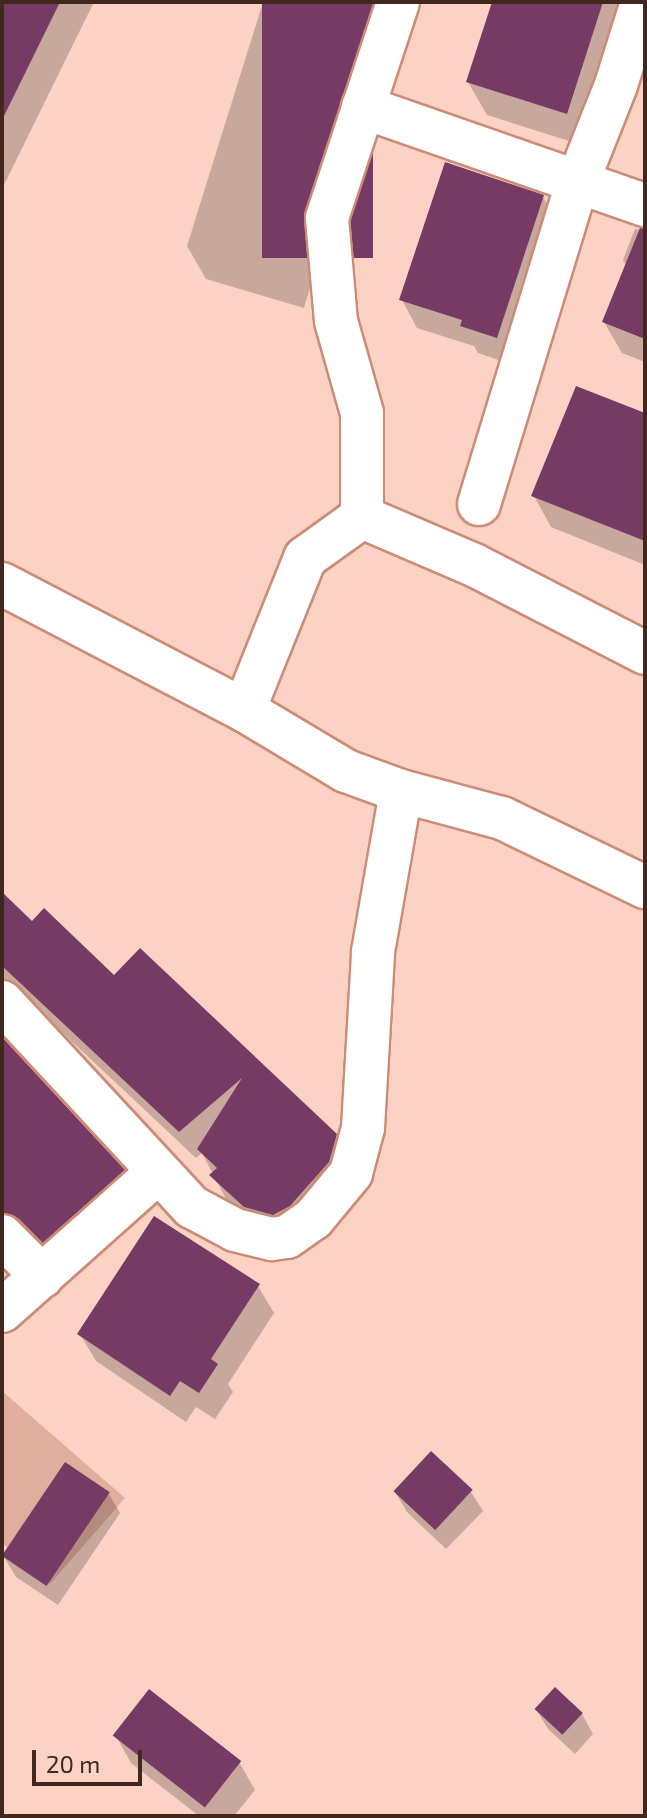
<!DOCTYPE html>
<html>
<head>
<meta charset="utf-8">
<style>
  body { margin:0 }
  #map { position:relative; width:647px; height:1818px; overflow:hidden; background:#fbd2c4; font-family:"Exo 2",sans-serif }
  div>[style] { position:absolute }
  [style*='--x'] { left:calc(var(--x)*1px); top:calc(var(--y)*1px); width:calc(var(--w)*1px); rotate:calc(var(--a)*1deg) }
  .green>* { inset:0; background:#e1ae9d }
  .shadow>* { inset:0; background:#0003 }
  .building>* { inset:0; background:#753b64; transform-origin:0 0 }
  .roads { filter:drop-shadow(2px 0 #cc8b76) drop-shadow(-2px 0 #cc8b76) drop-shadow(0 2px #cc8b76) drop-shadow(0 -2px #cc8b76) }
  .street>* { height:42px; margin:-21px; padding:0 21px; transform-origin:21px; border-radius:21px; background:#fff }
  span { translate:-50% -50%; white-space:nowrap; text-align:center; line-height:1.15; -webkit-text-stroke:8px #fbd2c4; paint-order:stroke }
  .frame { position:absolute; inset:0; border:4px solid #41271e; pointer-events:none }
  .scale { position:absolute; left:32px; top:1750px; width:110px; height:36px; box-sizing:border-box; border:4px solid #41271e; border-top:0; padding-left:10px; font-size:24px; line-height:28px; white-space:nowrap; color:#41271e; -webkit-text-stroke:6px #fbd2c4; paint-order:stroke }
</style>
</head>
<body>
<div id="map">
  <div class="green">
    <div style="clip-path:polygon(2px 1391px,125px 1498px,50px 1584px,2px 1543px)"></div>
  </div>
  <div class="shadow">
    <div style="clip-path:polygon(2px 2px,94px 2px,2px 189px)"></div>
    <div style="clip-path:polygon(263px 2px,397px 2px,304px 308px,206px 279px,187px 246px)"></div>
    <div style="clip-path:polygon(493px 2px,632px 2px,585px 146px,487px 115px,468px 82px)"></div>
    <div style="clip-path:polygon(543px 197px,559px 225px,513px 365px,478px 353px,474px 346px,417px 328px,402px 300px)"></div>
    <div style="clip-path:polygon(635px 229px,645px 230px,645px 362px,622px 353px,604px 322px,627px 267px,623px 260px)"></div>
    <div style="clip-path:polygon(645px 415px,645px 565px,551px 527px,534px 496px)"></div>
    <div style="clip-path:polygon(2px 895px,32px 924px,335px 1135px,351px 1163px,290px 1241px,228px 1203px,202px 1153px,196px 1158px,17px 990px,2px 1004px)"></div>
    <div style="clip-path:polygon(2px 1040px,123px 1171px,139px 1198px,56px 1265px,2px 1245px)"></div>
    <div style="clip-path:polygon(258px 1286px,274px 1313px,228px 1384px,233px 1392px,215px 1419px,196px 1407px,186px 1422px,96px 1361px,80px 1334px)"></div>
    <div style="clip-path:polygon(395px 1492px,471px 1492px,483px 1511px,446px 1549px,407px 1512px)"></div>
    <div style="clip-path:polygon(108px 1493px,120px 1513px,58px 1605px,16px 1577px,4px 1557px)"></div>
    <div style="clip-path:polygon(536px 1709px,582px 1714px,593px 1734px,575px 1754px,548px 1729px)"></div>
    <div style="clip-path:polygon(116px 1736px,239px 1762px,255px 1790px,234px 1816px,199px 1816px,131px 1763px)"></div>
  </div>
  <div class="building">
    <div style="clip-path:polygon(2px 2px,60px 2px,2px 120px)"></div>
    <div style="left:262px;top:2px;width:111px;height:256px"></div>
    <div style="clip-path:polygon(492px 2px,603px 2px,567px 114px,466px 82px)"></div>
    <div style="clip-path:polygon(445px 162px,544px 195px,497px 338px,460px 326px,462px 320px,399px 300px)"></div>
    <div style="clip-path:polygon(640px 228px,645px 228px,645px 339px,602px 322px)"></div>
    <div style="clip-path:polygon(576px 386px,645px 413px,645px 541px,531px 496px)"></div>
    <div style="clip-path:polygon(2px 892px,32px 921px,44px 908px,114px 975px,140px 948px,337px 1134px,329px 1162px,290px 1206px,273px 1215px,244px 1207px,209px 1175px,217px 1168px,197px 1149px,242px 1078px,179px 1132px,2px 966px)"></div>
    <div style="clip-path:polygon(2px 1037px,125px 1170px,43px 1243px,19px 1219px,2px 1213px)"></div>
    <div style="clip-path:polygon(154px 1216px,260px 1284px,211px 1359px,218px 1364px,199px 1393px,180px 1381px,170px 1396px,77px 1334px)"></div>
    <div style="left:431px;top:1451px;width:57px;height:55px;rotate:43deg"></div>
    <div style="left:65px;top:1462px;width:54px;height:113px;rotate:34deg"></div>
    <div style="left:555px;top:1687px;width:38px;height:30px;rotate:43deg"></div>
    <div style="left:149px;top:1689px;width:117px;height:59px;rotate:38deg"></div>
  </div>
  <div class="roads">
    <div class="street">
      <div style="--x:363;--y:107;--w:299;--a:19.2"></div>
      <div style="--x:479;--y:504;--w:338;--a:-73"></div>
      <div style="--x:578;--y:181;--w:103;--a:-68.4"></div>
      <div style="--x:616;--y:85;--w:87;--a:-72.6"></div>
      <div style="--x:362;--y:517;--w:104;--a:-90"></div>
      <div style="--x:362;--y:413;--w:96;--a:-105.8"></div>
      <div style="--x:336;--y:321;--w:103;--a:-95"></div>
      <div style="--x:327;--y:218;--w:227;--a:-71.8"></div>
      <div style="--x:362;--y:517;--w:122;--a:23.2"></div>
      <div style="--x:474;--y:565;--w:192;--a:27.2"></div>
      <div style="--x:2;--y:584;--w:273;--a:27.5"></div>
      <div style="--x:244;--y:710;--w:119;--a:30.9"></div>
      <div style="--x:346;--y:771;--w:59;--a:20"></div>
      <div style="--x:401;--y:791;--w:105;--a:15"></div>
      <div style="--x:502;--y:818;--w:159;--a:25.8"></div>
      <div style="--x:244;--y:710;--w:164;--a:-68.1"></div>
      <div style="--x:305;--y:558;--w:70;--a:-35.7"></div>
      <div style="--x:2;--y:1002;--w:280;--a:47.2"></div>
      <div style="--x:192;--y:1207;--w:49;--a:28.1"></div>
      <div style="--x:235;--y:1230;--w:38;--a:14"></div>
      <div style="--x:272;--y:1239;--w:15;--a:-8"></div>
      <div style="--x:287;--y:1237;--w:32;--a:-35"></div>
      <div style="--x:313;--y:1219;--w:60;--a:-50.4"></div>
      <div style="--x:351;--y:1173;--w:47;--a:-75.1"></div>
      <div style="--x:363;--y:1128;--w:176;--a:-86.7"></div>
      <div style="--x:373;--y:952;--w:163;--a:-80.1"></div>
      <div style="--x:2;--y:1236;--w:57;--a:45"></div>
      <div style="--x:2;--y:1311;--w:208;--a:-41.7"></div>
    </div>
  </div>
  <div class="frame"></div>
  <div class="scale">20 m</div>
</div>
</body>
</html>
